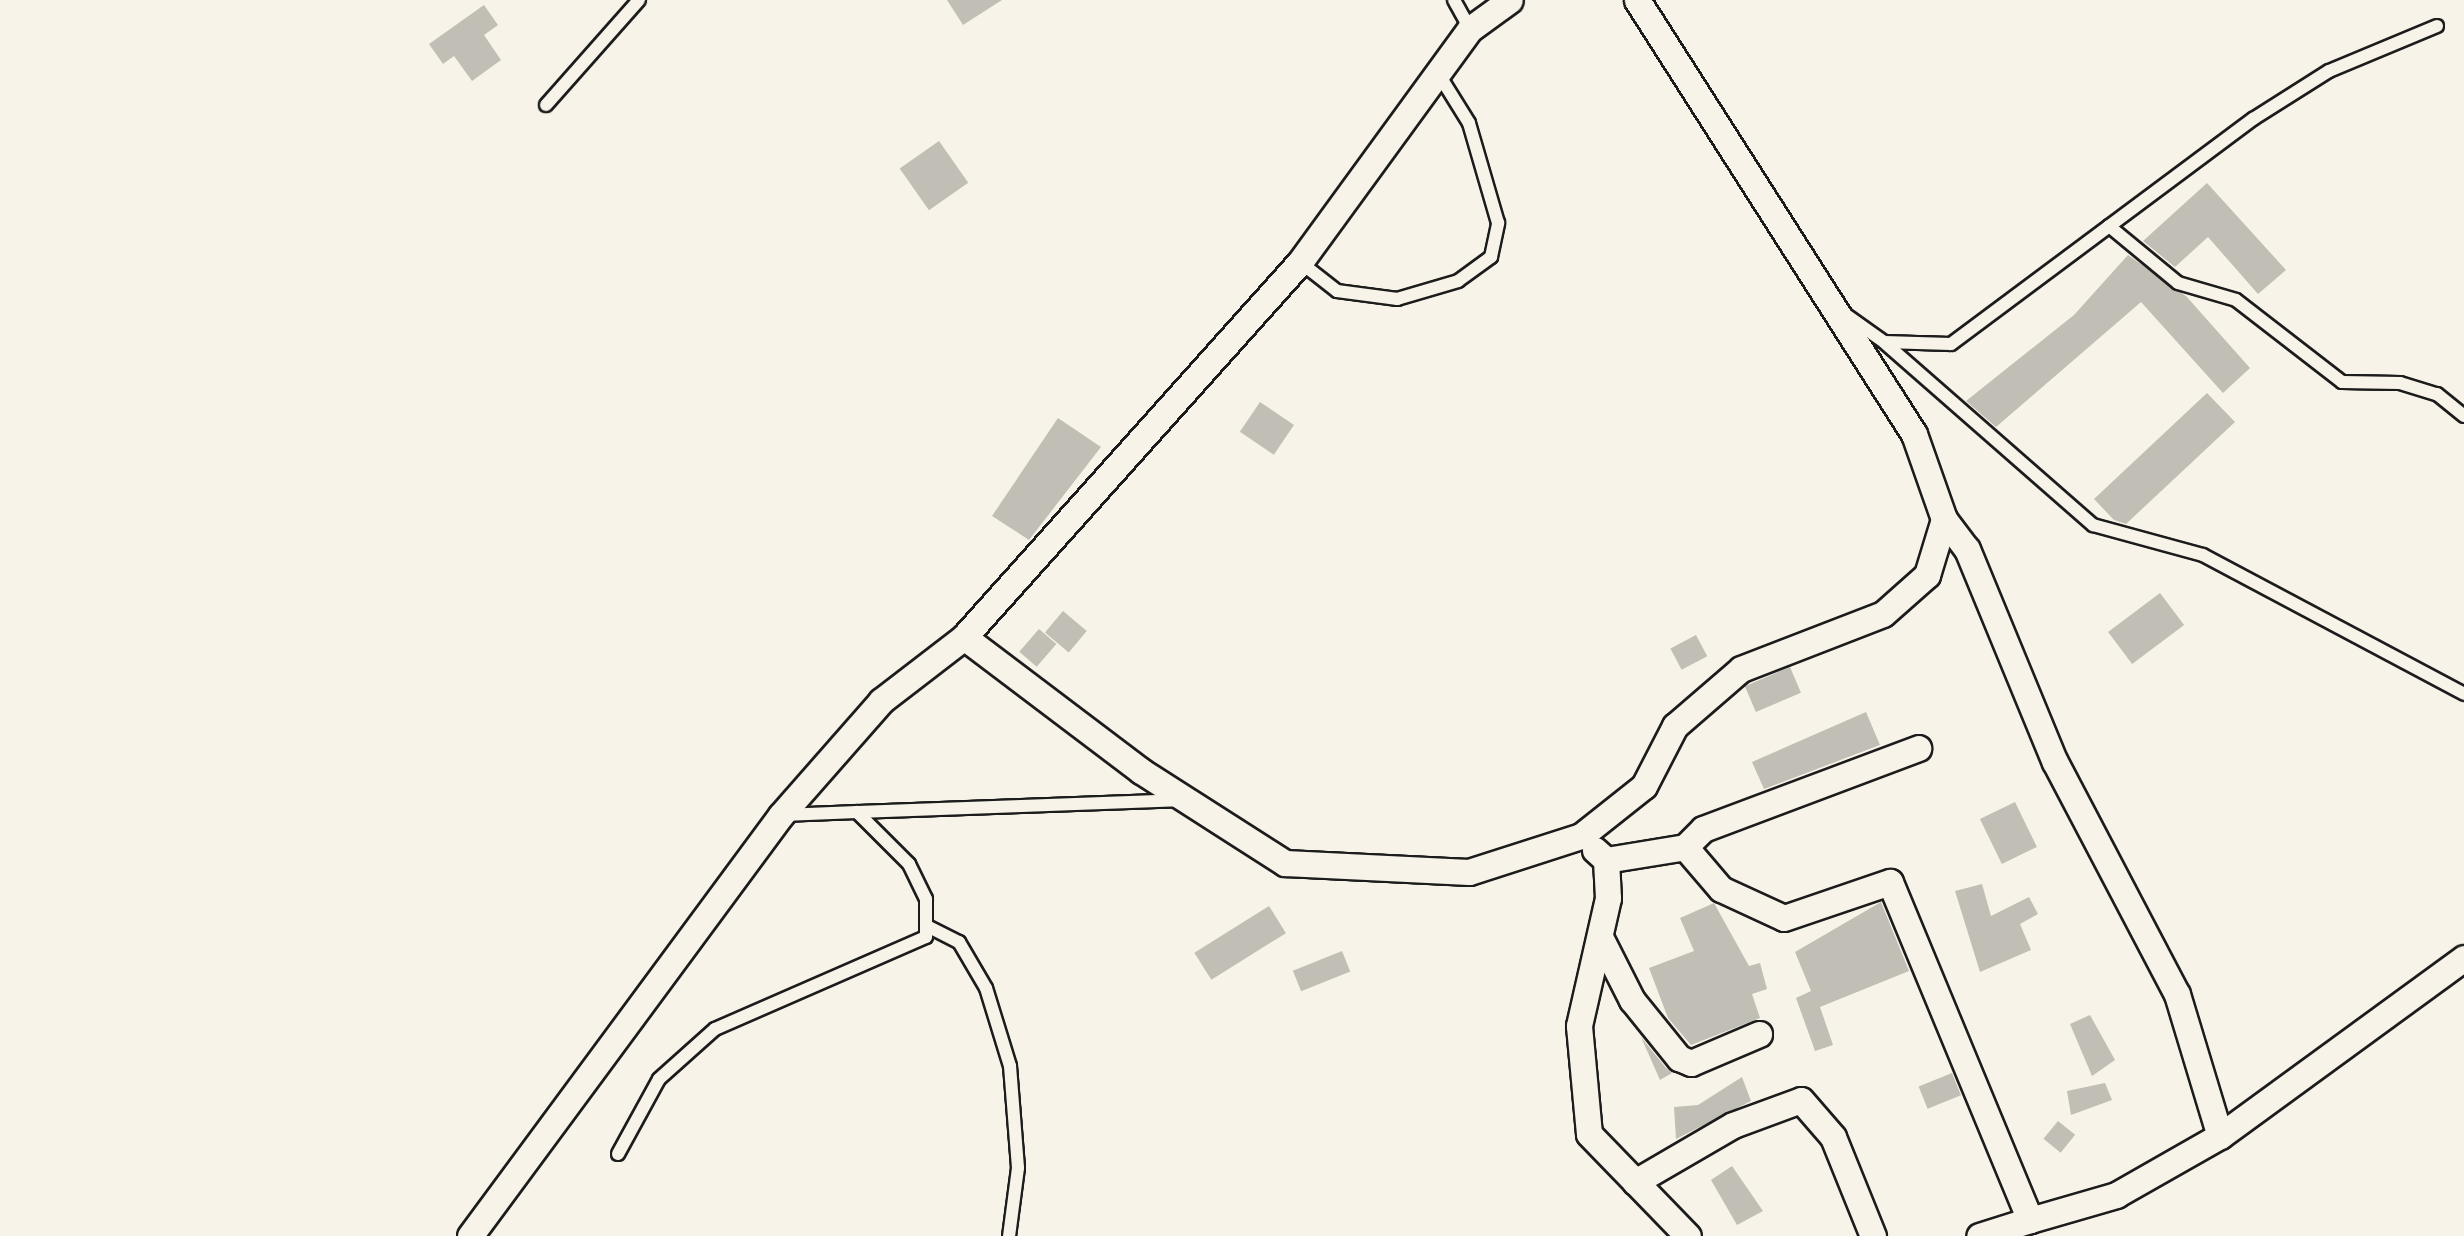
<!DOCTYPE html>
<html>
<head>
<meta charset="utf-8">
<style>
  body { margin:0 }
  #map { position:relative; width:2464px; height:1236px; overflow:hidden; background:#f7f3e8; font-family:Dekko,sans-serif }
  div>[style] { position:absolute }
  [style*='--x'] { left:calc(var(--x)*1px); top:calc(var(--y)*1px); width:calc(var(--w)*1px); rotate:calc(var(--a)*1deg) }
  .building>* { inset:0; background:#c0beb5; transform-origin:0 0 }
  .roads { filter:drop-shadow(2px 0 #1c1c1c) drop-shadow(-2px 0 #1c1c1c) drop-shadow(0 2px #1c1c1c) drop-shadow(0 -2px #1c1c1c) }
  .lane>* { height:12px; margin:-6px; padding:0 6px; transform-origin:6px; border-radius:6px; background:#f7f3e8 }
  .street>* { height:25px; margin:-12.5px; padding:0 12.5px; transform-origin:12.5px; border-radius:12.5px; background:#f7f3e8 }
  span { translate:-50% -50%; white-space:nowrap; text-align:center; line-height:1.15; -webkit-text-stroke:8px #f7f3e8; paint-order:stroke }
</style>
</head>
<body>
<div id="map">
  <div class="building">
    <div style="clip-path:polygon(947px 0,1002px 0,963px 25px)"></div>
    <div style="clip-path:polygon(484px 5px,498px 25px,484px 35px,501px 60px,472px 81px,454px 56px,443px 64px,429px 44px)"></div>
    <div style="left:939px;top:141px;width:51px;height:48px;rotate:55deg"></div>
    <div style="clip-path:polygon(2207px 183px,2286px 270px,2258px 294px,2208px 237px,2175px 267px,2143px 241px)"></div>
    <div style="clip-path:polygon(2128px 255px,2186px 296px,2250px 368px,2223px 393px,2141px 302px,1996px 427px,1966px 401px,2074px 315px)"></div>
    <div style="clip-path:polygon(2207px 393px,2235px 422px,2126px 524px,2114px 520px,2094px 499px)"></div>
    <div style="left:1260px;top:402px;width:41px;height:36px;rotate:34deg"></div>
    <div style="clip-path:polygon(1058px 418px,1101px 447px,1029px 540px,992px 516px)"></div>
    <div style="left:2160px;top:593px;width:40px;height:65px;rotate:53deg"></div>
    <div style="left:1063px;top:611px;width:31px;height:28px;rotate:40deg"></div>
    <div style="left:1039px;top:629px;width:23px;height:30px;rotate:41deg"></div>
    <div style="left:1696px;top:635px;width:24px;height:29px;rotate:62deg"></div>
    <div style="left:1790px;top:667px;width:28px;height:49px;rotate:67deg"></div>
    <div style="clip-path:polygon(1866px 712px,1880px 745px,1764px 789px,1752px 762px)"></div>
    <div style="left:2015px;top:802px;width:50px;height:39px;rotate:64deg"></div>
    <div style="clip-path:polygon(1982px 884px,1991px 916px,2029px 897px,2038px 914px,2020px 924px,2031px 950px,1980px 972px,1955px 891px)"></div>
    <div style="clip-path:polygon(1881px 902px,1909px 971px,1820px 1007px,1833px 1045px,1815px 1051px,1796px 998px,1811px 991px,1795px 952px)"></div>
    <div style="clip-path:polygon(1714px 903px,1749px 966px,1760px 963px,1767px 989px,1752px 994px,1760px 1018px,1691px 1045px,1668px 1018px,1649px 968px,1694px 951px,1680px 918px)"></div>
    <div style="left:1269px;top:906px;width:32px;height:88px;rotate:58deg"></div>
    <div style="left:1342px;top:951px;width:22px;height:53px;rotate:68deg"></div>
    <div style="clip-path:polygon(2090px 1015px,2115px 1060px,2092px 1076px,2070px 1024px)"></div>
    <div style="clip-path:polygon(1641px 1037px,1666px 1068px,1672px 1073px,1660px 1080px)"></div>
    <div style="left:1952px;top:1073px;width:24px;height:36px;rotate:68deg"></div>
    <div style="clip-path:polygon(1742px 1077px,1751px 1101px,1676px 1139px,1674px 1107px,1698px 1105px)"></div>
    <div style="clip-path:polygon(2105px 1083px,2112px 1100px,2071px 1115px,2067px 1091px)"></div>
    <div style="left:2058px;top:1121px;width:22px;height:23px;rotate:39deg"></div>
    <div style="clip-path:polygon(1732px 1166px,1763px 1211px,1737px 1225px,1711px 1180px)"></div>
  </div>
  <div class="roads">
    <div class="lane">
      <div style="--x:1454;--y:0;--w:33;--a:61"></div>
      <div style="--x:546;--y:105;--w:140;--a:-48.5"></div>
      <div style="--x:2109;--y:226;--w:89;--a:39.6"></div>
      <div style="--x:2178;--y:283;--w:60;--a:16.3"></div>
      <div style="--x:2236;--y:300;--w:134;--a:37.7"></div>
      <div style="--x:2342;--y:382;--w:58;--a:1"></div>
      <div style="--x:2400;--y:383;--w:39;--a:17"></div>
      <div style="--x:2437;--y:394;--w:35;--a:39"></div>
      <div style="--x:1300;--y:262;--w:47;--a:38.1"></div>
      <div style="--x:1337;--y:291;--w:61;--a:7.6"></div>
      <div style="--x:1397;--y:299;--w:64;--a:-16.4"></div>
      <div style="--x:1458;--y:281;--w:41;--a:-36"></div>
      <div style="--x:1491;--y:257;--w:35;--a:-78"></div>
      <div style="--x:1498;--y:223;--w:104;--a:-106.2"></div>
      <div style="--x:1469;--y:123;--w:53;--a:-121.9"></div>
      <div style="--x:1846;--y:315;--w:47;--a:35.4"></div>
      <div style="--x:1884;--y:342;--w:67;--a:1.7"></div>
      <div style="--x:1951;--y:344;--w:377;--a:-36.7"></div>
      <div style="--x:2253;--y:119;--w:90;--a:-32.3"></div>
      <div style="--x:2329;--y:71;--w:117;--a:-22.6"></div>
      <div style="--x:1886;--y:344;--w:275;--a:41.2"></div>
      <div style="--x:2093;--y:525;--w:114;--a:15.3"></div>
      <div style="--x:2203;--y:555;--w:296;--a:28"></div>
      <div style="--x:857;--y:812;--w:322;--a:-2.1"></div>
      <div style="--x:929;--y:927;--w:34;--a:27"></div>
      <div style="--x:959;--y:942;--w:53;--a:59.6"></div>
      <div style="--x:986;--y:988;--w:82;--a:72.9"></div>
      <div style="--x:1010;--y:1066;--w:102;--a:85.5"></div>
      <div style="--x:1018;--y:1168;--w:69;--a:97.5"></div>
      <div style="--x:618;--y:1154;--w:85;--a:-61.3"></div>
      <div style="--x:659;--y:1079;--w:75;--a:-41.8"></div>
      <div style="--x:715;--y:1029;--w:230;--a:-23.6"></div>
      <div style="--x:926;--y:937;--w:38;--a:-90"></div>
      <div style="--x:926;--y:899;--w:39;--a:-116"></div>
      <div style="--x:909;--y:864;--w:74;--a:-135"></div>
      <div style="--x:857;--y:812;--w:74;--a:177.7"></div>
    </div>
    <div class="street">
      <div style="--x:1944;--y:519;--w:38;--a:53"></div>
      <div style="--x:1967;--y:549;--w:230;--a:67.6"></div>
      <div style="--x:2055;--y:762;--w:262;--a:62.3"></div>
      <div style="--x:2177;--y:994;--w:148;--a:73.2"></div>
      <div style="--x:964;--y:637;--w:222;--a:37.1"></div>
      <div style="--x:1141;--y:771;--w:171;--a:32.6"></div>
      <div style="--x:1285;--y:863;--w:184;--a:2.8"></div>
      <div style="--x:1469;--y:872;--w:118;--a:-17.8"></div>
      <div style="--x:1581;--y:836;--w:80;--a:-38.4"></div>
      <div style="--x:1644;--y:786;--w:68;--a:-62.7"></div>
      <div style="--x:1675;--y:726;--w:87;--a:-40.8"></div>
      <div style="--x:1741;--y:669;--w:152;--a:-21.2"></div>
      <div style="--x:1883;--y:614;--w:59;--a:-41.6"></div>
      <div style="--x:1927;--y:575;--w:59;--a:-73.1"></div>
      <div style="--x:1944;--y:519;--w:90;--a:-109.4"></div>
      <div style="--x:1914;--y:434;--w:515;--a:-122.55"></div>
      <div style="--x:1685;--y:847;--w:25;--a:-45"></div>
      <div style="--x:1703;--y:829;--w:230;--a:-20.6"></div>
      <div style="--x:1595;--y:850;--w:15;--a:42"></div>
      <div style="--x:1606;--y:860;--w:38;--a:87"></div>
      <div style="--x:1608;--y:898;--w:131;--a:102.8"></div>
      <div style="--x:1579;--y:1026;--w:108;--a:84.7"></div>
      <div style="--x:1589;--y:1134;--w:142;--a:45.9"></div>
      <div style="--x:1606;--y:860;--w:80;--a:-9.3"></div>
      <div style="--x:1685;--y:847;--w:55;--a:49.4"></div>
      <div style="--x:1721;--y:889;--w:69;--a:24.7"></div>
      <div style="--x:1784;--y:918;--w:112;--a:-18.8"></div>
      <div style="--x:1890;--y:882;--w:366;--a:67.5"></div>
      <div style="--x:2030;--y:1220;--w:53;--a:162.6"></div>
      <div style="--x:1600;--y:937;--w:71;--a:63.1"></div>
      <div style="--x:1632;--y:1000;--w:75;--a:51"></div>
      <div style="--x:1679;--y:1058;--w:13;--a:23"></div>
      <div style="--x:1691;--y:1063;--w:74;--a:-23.1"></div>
      <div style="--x:1635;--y:1182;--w:113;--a:-30.2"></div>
      <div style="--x:1733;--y:1125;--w:72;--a:-20.2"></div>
      <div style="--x:1801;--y:1100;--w:49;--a:49.1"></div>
      <div style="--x:1833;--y:1137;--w:107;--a:68"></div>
      <div style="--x:2030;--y:1220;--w:90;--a:-16.2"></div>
      <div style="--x:2116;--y:1195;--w:120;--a:-29.6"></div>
      <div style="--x:2220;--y:1136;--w:302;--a:-36.1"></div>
      <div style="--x:470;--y:1236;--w:523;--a:-53.55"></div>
      <div style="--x:781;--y:815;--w:152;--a:-48.7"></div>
      <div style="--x:881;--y:701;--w:105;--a:-37.6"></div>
      <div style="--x:964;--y:637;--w:504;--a:-48.14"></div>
      <div style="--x:1300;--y:262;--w:288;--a:-53.9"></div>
      <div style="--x:1470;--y:29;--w:49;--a:-35.9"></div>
    </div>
  </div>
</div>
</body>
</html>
